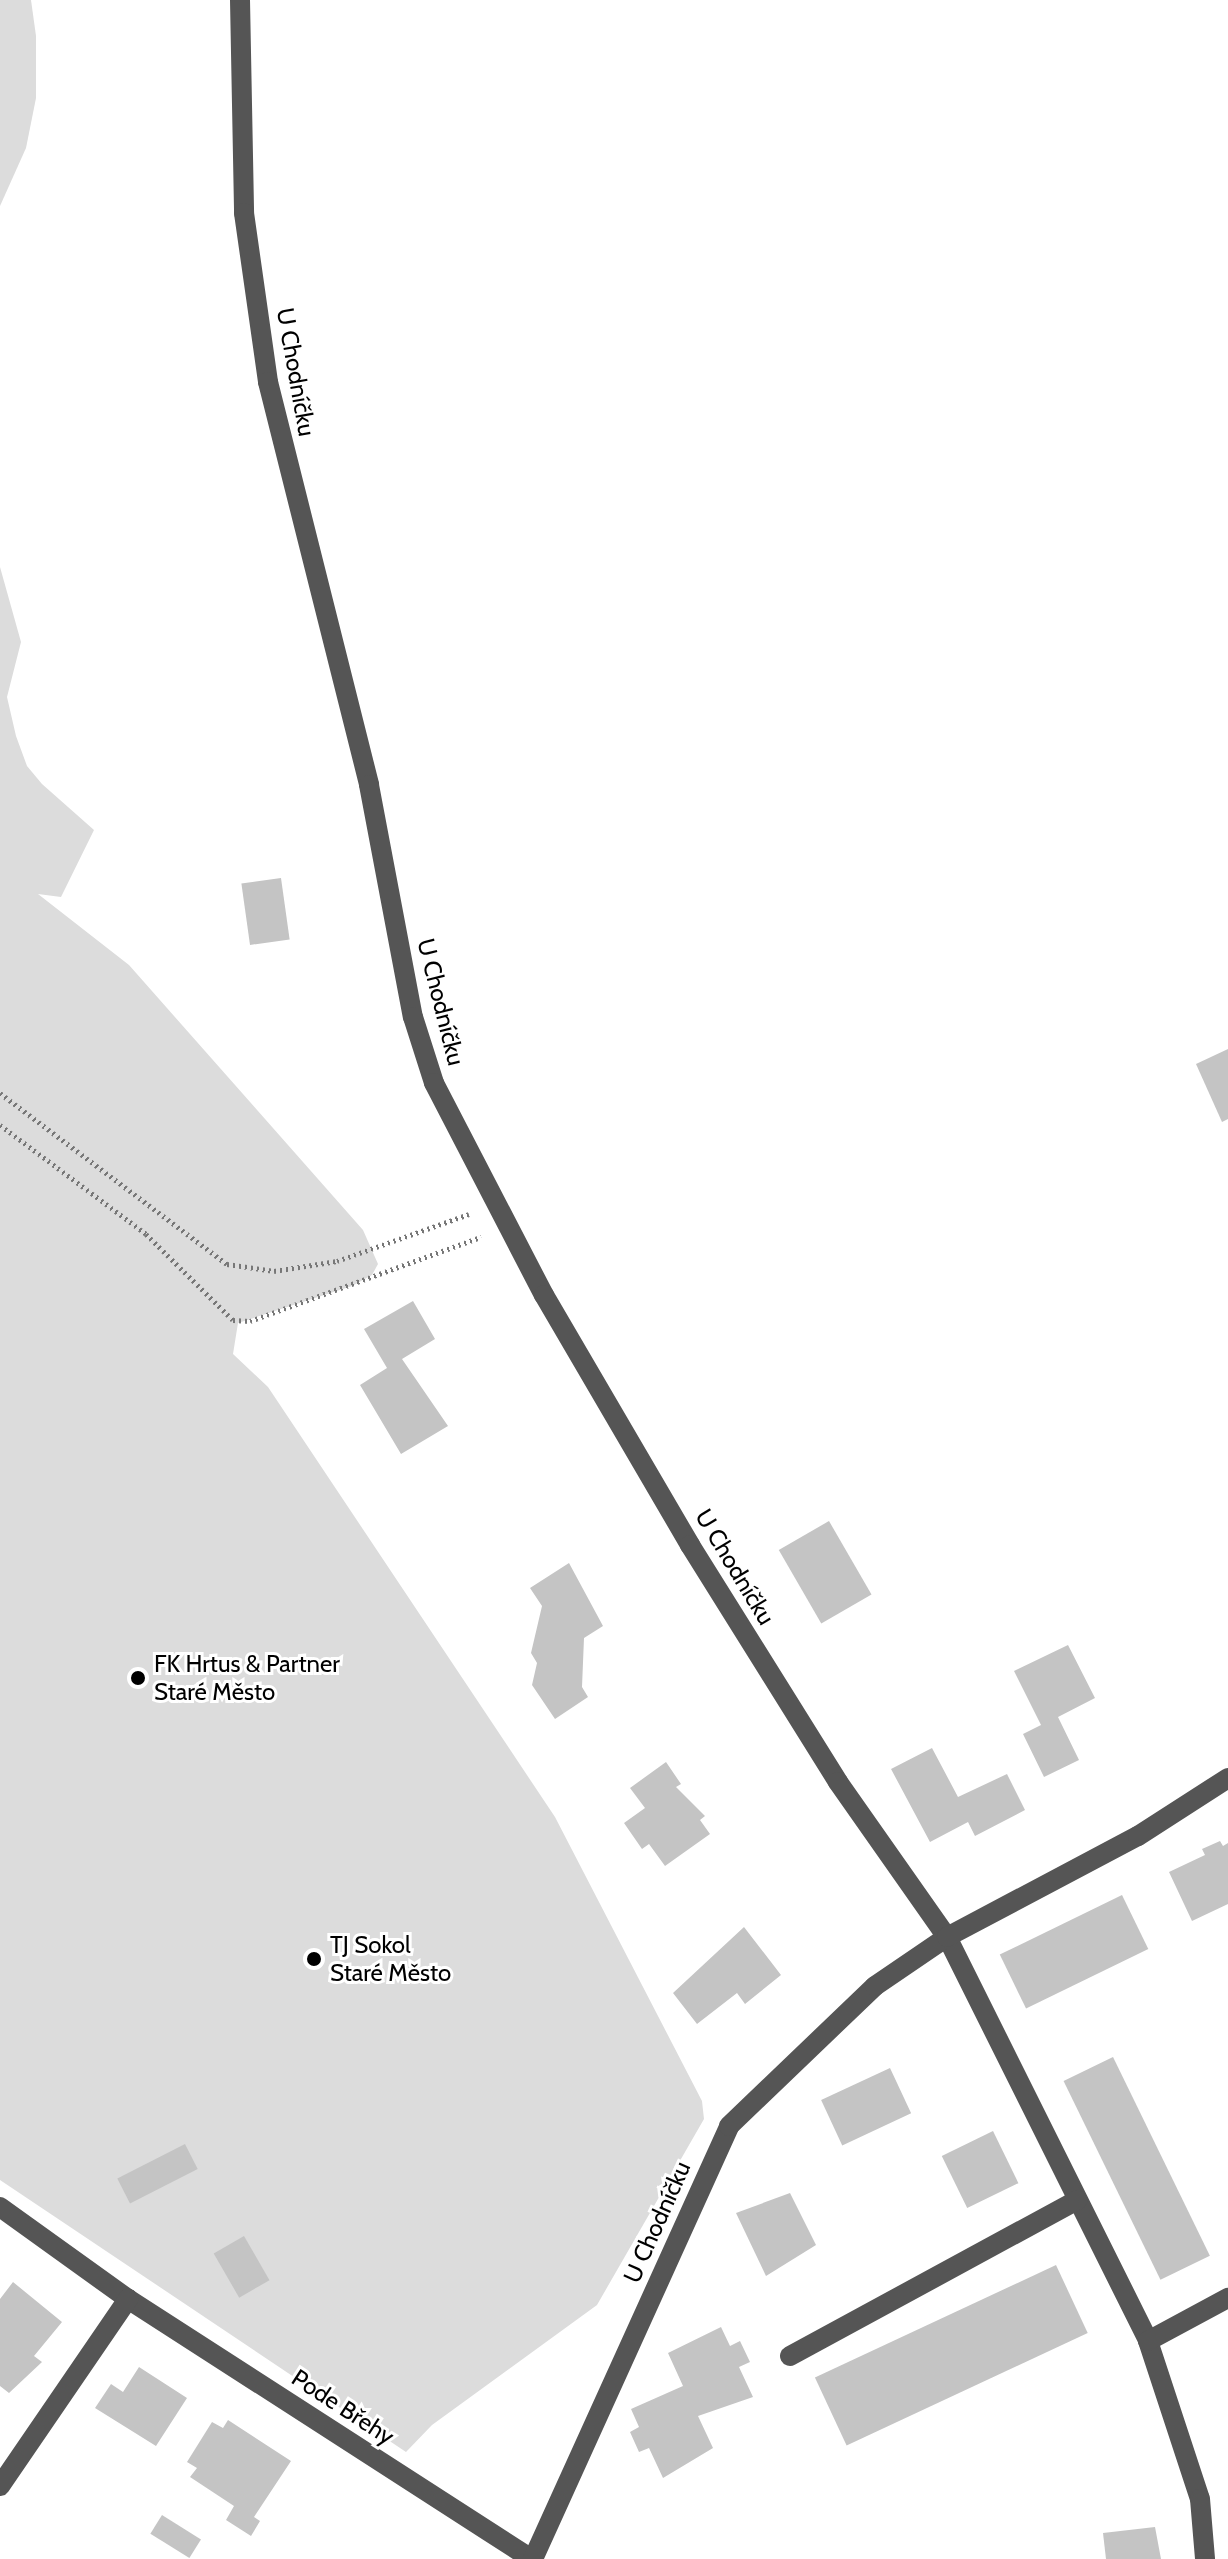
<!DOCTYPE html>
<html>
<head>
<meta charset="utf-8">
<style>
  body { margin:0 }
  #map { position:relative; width:1228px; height:2559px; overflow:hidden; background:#fff; font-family:Cabin,sans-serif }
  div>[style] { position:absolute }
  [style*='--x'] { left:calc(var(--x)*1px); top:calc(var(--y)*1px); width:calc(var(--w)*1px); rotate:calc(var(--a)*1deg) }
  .green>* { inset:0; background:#dcdcdc }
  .building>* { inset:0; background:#c4c4c4; transform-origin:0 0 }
  .path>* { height:5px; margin-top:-2.5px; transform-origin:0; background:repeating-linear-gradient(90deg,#777 0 2px,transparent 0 6px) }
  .minor>* { height:20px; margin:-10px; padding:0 10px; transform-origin:10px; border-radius:10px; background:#555 }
  .dots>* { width:22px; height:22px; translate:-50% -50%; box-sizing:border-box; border:4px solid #fff; border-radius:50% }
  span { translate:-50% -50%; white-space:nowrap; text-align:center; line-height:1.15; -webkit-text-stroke:6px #fff; paint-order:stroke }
  .street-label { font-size:24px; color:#000 }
  .poi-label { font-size:24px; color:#000 }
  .left { translate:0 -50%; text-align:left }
</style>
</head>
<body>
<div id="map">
  <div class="green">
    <div style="clip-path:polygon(0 0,31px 0,36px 36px,36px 98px,26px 148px,0 206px)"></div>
    <div style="clip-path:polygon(0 567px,21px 642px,7px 697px,16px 736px,27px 766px,42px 784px,94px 830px,61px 897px,38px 894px,129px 965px,363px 1230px,378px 1264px,372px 1275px,352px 1286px,238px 1323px,233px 1354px,268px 1387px,555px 1817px,702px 2101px,704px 2119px,597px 2305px,432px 2425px,406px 2452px,0 2180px)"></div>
  </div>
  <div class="building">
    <div style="left:281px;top:878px;width:62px;height:40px;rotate:82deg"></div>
    <div style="clip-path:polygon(1228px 1049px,1228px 1119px,1222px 1122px,1196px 1064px)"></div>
    <div style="clip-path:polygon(413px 1301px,435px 1339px,402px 1359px,448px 1426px,401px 1454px,360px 1385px,387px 1368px,364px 1329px)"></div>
    <div style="left:829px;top:1521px;width:85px;height:58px;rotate:60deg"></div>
    <div style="clip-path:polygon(569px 1563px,603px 1626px,584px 1638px,582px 1687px,588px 1697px,555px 1719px,532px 1685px,537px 1663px,531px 1653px,542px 1606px,530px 1588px)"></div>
    <div style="clip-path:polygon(1068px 1645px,1095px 1698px,1058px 1717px,1079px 1760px,1044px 1777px,1023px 1734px,1041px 1725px,1014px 1671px)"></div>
    <div style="clip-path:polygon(932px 1748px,958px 1797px,1007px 1774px,1025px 1810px,975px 1836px,968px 1822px,930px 1842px,891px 1769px)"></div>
    <div style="clip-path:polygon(666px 1762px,681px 1784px,676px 1787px,705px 1816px,700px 1820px,710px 1834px,665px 1866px,649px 1844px,642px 1849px,624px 1823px,645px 1808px,630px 1788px)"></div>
    <div style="clip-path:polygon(1220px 1841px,1223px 1846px,1228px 1843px,1228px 1904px,1192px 1921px,1169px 1872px,1205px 1855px,1202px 1849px)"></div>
    <div style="left:1122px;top:1895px;width:60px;height:136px;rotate:64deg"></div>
    <div style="clip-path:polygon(744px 1927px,781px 1975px,745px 2004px,737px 1993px,697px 2024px,673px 1993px)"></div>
    <div style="left:1113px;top:2057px;width:221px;height:55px;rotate:64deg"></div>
    <div style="left:890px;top:2068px;width:50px;height:76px;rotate:65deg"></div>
    <div style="left:993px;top:2131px;width:58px;height:57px;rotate:64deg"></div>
    <div style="left:185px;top:2144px;width:28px;height:76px;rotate:63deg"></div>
    <div style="clip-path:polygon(790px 2193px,816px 2245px,766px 2276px,736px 2213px)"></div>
    <div style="left:244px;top:2236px;width:51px;height:35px;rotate:60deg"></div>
    <div style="left:1056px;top:2265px;width:75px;height:266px;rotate:65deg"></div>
    <div style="clip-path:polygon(13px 2282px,62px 2322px,34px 2356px,42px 2362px,9px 2393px,0 2386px,0 2299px)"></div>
    <div style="clip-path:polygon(721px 2327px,730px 2346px,740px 2341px,750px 2362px,739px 2367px,753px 2397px,698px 2416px,713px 2448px,663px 2478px,649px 2448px,639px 2452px,630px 2432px,639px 2427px,631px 2409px,683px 2386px,668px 2353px)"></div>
    <div style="clip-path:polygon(139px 2367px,187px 2398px,156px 2446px,95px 2408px,111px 2384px,123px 2392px)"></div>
    <div style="clip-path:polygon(228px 2420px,291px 2461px,254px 2517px,260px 2521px,251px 2536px,226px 2520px,234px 2506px,190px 2477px,197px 2468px,187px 2462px,212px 2422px,223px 2428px)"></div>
    <div style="left:162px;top:2515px;width:46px;height:22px;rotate:32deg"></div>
    <div style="clip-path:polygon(1155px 2527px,1161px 2559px,1106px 2559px,1103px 2533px)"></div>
  </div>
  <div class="path">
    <div style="--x:0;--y:1093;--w:284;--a:37"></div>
    <div style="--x:227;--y:1264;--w:48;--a:8.5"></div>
    <div style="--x:274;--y:1271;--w:64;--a:-9"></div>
    <div style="--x:337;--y:1261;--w:140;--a:-19.6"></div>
    <div style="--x:0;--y:1125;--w:182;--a:36.7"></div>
    <div style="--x:146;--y:1234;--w:122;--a:44.7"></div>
    <div style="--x:233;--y:1320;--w:17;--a:3"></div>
    <div style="--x:250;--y:1321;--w:246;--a:-20"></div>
  </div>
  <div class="minor">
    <div style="--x:240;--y:0;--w:213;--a:88.9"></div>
    <div style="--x:244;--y:213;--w:171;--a:81.9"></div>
    <div style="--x:268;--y:382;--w:415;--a:75.9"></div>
    <div style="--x:369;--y:785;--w:236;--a:79.3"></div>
    <div style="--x:413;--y:1017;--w:69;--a:72.3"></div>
    <div style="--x:434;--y:1083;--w:239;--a:62.6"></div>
    <div style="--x:544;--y:1295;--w:290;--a:59.7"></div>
    <div style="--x:690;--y:1545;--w:279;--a:58"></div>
    <div style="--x:838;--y:1782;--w:189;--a:54.9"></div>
    <div style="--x:947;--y:1937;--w:451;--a:63.5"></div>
    <div style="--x:1148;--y:2341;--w:166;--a:71.8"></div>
    <div style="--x:1200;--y:2499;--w:60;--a:85.2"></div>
    <div style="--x:0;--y:2207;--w:158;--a:35.7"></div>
    <div style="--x:128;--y:2299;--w:480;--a:32.8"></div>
    <div style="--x:1148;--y:2341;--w:91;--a:-28.3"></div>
    <div style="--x:790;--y:2356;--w:327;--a:-28.5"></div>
    <div style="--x:0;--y:2486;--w:227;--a:-55.6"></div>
    <div style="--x:533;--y:2559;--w:475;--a:-65.6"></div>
    <div style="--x:729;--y:2126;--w:202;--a:-43.8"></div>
    <div style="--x:875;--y:1986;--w:87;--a:-34.2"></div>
    <div style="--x:947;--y:1937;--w:216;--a:-27.9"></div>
    <div style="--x:1138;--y:1836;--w:107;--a:-32.8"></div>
  </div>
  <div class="dots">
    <div style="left:138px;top:1678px;background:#000"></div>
    <div style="left:314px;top:1959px;background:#000"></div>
  </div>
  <div class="street-label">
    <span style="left:296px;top:372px;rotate:80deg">U Chodníčku</span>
    <span style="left:441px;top:1002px;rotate:76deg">U Chodníčku</span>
    <span style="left:735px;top:1567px;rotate:59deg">U Chodníčku</span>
    <span style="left:657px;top:2222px;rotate:-66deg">U Chodníčku</span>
    <span style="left:343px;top:2407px;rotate:33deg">Pode Břehy</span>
  </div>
  <div class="poi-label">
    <span class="left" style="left:154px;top:1678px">FK Hrtus &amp; Partner<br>Staré Město</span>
    <span class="left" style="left:330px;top:1959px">TJ Sokol<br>Staré Město</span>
  </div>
</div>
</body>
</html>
